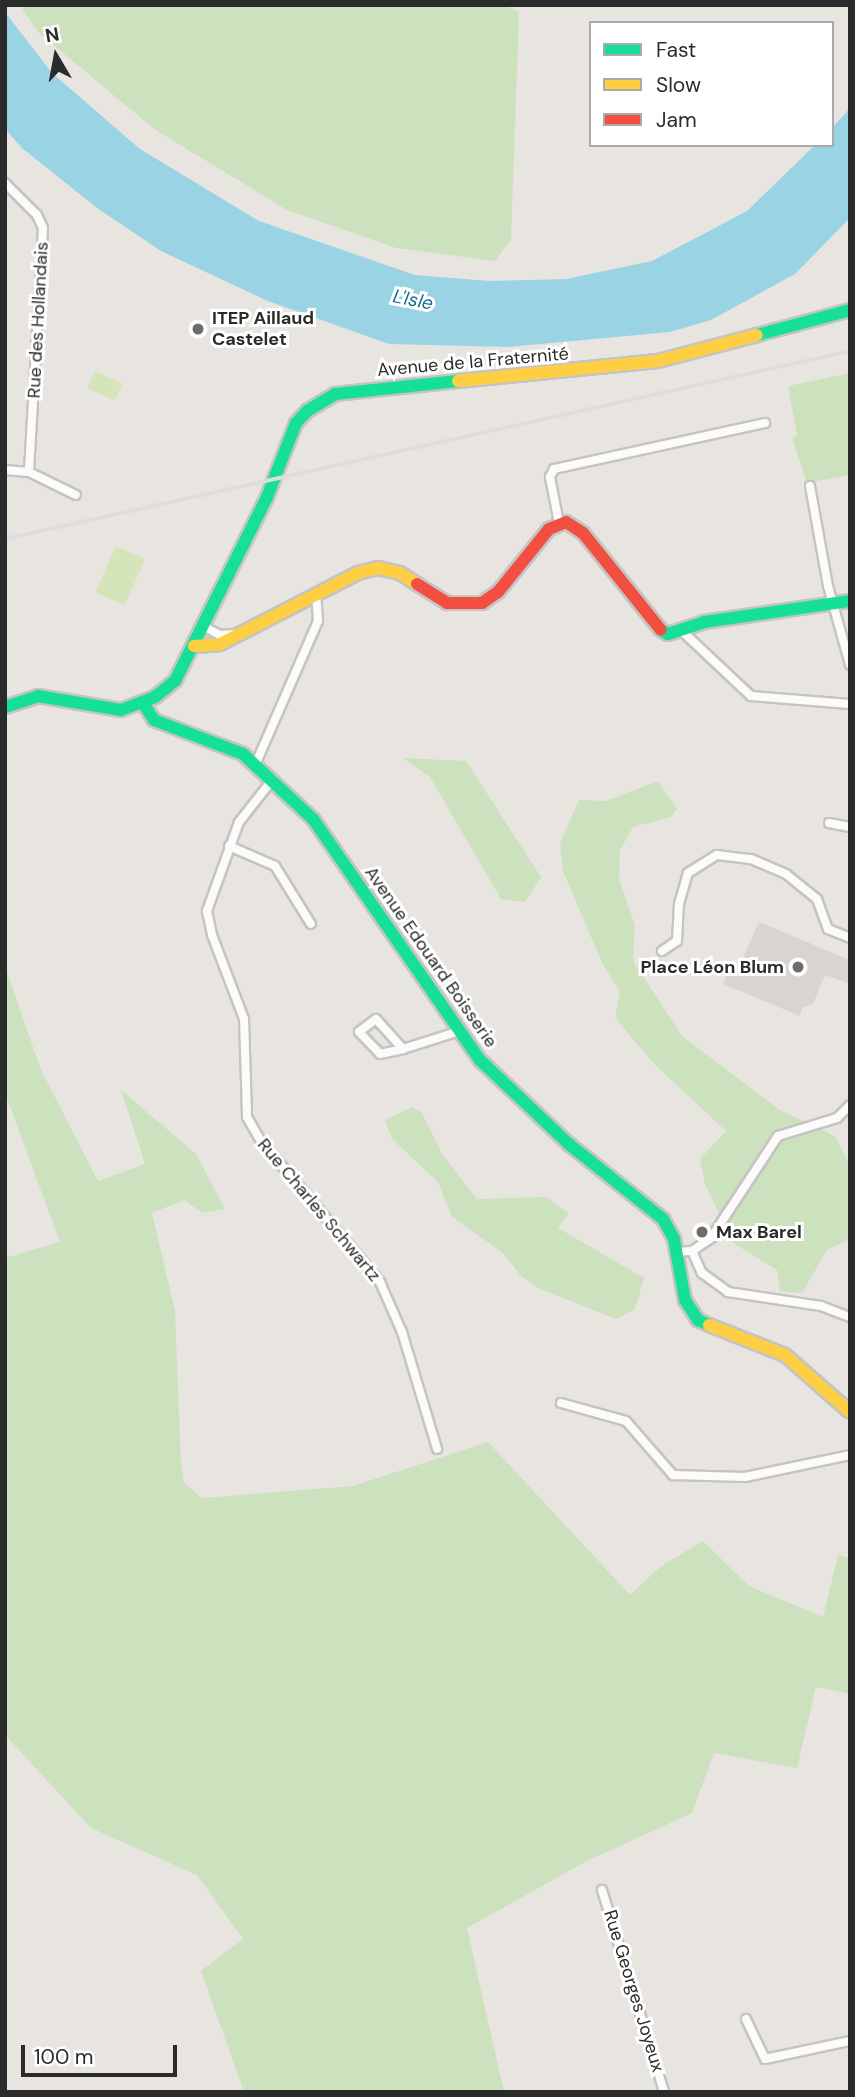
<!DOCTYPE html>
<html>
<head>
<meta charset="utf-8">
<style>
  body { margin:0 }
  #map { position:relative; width:855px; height:2097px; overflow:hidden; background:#e8e5e1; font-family:"DM Sans",sans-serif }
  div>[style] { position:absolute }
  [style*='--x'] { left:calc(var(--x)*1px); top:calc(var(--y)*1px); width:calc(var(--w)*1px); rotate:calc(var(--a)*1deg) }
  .green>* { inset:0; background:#cce1bd }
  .pitch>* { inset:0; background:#d6e4ba; transform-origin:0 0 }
  .plaza>* { inset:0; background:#d8d5d1 }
  .water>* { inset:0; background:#9ad4e4 }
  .roads { filter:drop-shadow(2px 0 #c4c4c3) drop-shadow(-2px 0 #c4c4c3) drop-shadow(0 2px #c4c4c3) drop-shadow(0 -2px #c4c4c3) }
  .street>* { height:8px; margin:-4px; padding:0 4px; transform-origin:4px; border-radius:4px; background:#fcfbfa }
  .fast>* { height:12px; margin:-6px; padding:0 6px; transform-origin:6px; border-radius:6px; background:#16e098 }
  .slow>* { height:12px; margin:-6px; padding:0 6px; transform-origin:6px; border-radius:6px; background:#ffcf43 }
  .jam>* { height:12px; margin:-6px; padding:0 6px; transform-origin:6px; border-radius:6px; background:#f24e42 }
  .rail>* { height:3.5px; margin:-1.75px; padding:0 1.75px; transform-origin:1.75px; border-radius:1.75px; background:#deddde }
  .dots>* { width:19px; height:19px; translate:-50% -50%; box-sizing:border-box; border:4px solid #fff; border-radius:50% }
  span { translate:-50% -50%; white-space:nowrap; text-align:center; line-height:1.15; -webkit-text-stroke:6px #fff; paint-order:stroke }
  .poi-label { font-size:18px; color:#2b2b2b; font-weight:700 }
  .left { translate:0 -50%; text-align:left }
  .right { translate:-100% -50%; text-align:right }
  .street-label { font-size:18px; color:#2b2b2b }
  .water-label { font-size:19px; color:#186c91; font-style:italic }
  .frame { position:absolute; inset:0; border:7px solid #2b2b2b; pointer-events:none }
  .legend { position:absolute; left:589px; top:21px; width:245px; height:126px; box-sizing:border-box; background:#fff; border:2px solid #aaa; margin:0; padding:9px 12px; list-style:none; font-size:21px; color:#2b2b2b }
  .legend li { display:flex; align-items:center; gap:14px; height:35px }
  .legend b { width:35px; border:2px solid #aaa }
  .north { position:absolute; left:21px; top:21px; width:70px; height:70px; -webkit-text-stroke:5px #fff; paint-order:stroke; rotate:350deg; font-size:19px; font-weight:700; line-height:28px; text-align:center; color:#2b2b2b }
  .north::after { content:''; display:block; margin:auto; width:24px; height:32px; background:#2b2b2b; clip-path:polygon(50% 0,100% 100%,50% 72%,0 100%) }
  .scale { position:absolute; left:21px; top:2045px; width:156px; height:32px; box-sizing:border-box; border:4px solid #2b2b2b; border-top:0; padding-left:9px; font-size:21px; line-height:24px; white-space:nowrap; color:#2b2b2b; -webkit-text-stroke:5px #fff; paint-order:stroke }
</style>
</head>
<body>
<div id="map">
  <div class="green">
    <div style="clip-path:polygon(20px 5px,504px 5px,519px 12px,511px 239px,495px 261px,396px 248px,287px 210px,154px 129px,38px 32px)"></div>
    <div style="clip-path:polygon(850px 373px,850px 475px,807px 483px,792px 438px,797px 435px,788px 386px)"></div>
    <div style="clip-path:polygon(403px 758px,466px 761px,541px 877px,525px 902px,501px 899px,430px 777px)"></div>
    <div style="clip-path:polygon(658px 781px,677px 809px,671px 817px,633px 827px,620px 850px,619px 879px,635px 925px,633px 961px,682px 1036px,780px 1110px,835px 1136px,850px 1166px,850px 1239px,827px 1250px,802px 1293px,780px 1291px,777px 1270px,733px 1243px,705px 1184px,700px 1159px,726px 1131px,654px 1064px,615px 1018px,620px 992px,602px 963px,563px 871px,560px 843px,579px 800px,606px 801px)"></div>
    <div style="clip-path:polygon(5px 966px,41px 1070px,98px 1181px,145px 1164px,121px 1090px,196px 1154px,225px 1209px,203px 1213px,184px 1200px,152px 1213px,175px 1311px,181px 1463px,184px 1483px,202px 1498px,353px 1486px,488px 1442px,630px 1595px,660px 1567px,703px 1541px,749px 1586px,823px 1617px,838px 1555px,850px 1558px,850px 1694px,816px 1687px,797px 1768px,714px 1753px,692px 1813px,587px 1861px,467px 1928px,504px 2092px,244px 2092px,201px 1971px,243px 1939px,197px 1875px,91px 1828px,5px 1735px,5px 1258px,60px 1242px,5px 1093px)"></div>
    <div style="clip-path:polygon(412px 1107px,422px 1113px,442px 1154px,477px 1199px,546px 1197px,569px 1213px,558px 1228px,644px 1278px,635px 1309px,616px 1319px,538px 1288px,520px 1275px,503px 1253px,452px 1217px,438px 1182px,392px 1139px,385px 1120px)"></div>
  </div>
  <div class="pitch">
    <div style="left:95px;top:371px;width:30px;height:19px;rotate:24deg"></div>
    <div style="left:116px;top:546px;width:32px;height:51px;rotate:24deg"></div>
  </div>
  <div class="plaza">
    <div style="clip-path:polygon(759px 922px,850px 960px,850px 984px,825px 975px,813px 1004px,802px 1008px,800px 1016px,723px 984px,728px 971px,743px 976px,748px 963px,744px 955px)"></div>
  </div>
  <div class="water">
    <div style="clip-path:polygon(5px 12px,52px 73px,140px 149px,259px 221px,415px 275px,490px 281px,566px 279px,652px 261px,747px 211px,815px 145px,832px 145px,832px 128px,850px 108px,850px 218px,795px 274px,711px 320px,670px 332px,507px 347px,389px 344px,268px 301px,161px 251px,97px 208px,22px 148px,5px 129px)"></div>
  </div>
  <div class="roads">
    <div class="street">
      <div style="--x:5;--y:183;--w:45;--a:45"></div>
      <div style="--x:37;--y:215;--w:14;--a:65"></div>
      <div style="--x:43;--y:228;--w:244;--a:93.3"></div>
      <div style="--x:5;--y:470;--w:24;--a:5"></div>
      <div style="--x:29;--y:472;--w:52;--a:26.1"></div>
      <div style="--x:810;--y:486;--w:102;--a:79.8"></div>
      <div style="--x:828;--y:586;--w:82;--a:74.4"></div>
      <div style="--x:559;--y:523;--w:47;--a:-101.1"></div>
      <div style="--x:550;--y:477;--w:9;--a:-63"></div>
      <div style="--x:554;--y:469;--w:216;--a:-12.3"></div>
      <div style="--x:203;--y:626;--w:19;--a:28"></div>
      <div style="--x:220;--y:635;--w:14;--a:-4"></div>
      <div style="--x:683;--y:632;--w:93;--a:43.3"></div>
      <div style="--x:751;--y:696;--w:99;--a:4.6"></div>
      <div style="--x:256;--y:763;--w:155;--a:-66.4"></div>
      <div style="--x:318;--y:621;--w:27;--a:-94"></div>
      <div style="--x:273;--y:779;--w:55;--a:128.3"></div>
      <div style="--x:239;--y:822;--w:95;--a:109.8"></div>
      <div style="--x:207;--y:911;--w:25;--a:78"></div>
      <div style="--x:212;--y:935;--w:90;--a:69.1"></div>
      <div style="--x:244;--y:1019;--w:98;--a:88.2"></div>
      <div style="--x:247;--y:1117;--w:28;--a:60"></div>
      <div style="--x:261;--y:1141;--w:185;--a:49.8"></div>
      <div style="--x:380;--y:1282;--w:55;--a:66.3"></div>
      <div style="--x:402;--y:1332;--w:122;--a:73.3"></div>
      <div style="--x:829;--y:823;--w:21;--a:11"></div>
      <div style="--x:229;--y:846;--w:50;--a:23.5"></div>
      <div style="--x:275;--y:866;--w:68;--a:58.2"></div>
      <div style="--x:662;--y:951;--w:18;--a:-34"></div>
      <div style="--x:677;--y:941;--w:37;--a:-87"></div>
      <div style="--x:679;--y:904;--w:32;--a:-74"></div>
      <div style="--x:688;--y:873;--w:34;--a:-32"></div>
      <div style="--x:717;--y:855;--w:34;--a:7"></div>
      <div style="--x:751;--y:859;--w:38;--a:23"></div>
      <div style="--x:786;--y:874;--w:40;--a:39"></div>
      <div style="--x:817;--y:899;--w:32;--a:70"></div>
      <div style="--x:828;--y:929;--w:24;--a:22"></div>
      <div style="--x:403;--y:1049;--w:40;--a:-132"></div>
      <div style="--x:376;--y:1019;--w:21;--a:143"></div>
      <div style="--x:359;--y:1032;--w:30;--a:46"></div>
      <div style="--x:380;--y:1054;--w:24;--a:-12"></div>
      <div style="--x:403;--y:1049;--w:52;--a:-17.7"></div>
      <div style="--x:453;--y:1033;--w:7;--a:-27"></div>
      <div style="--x:692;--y:1251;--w:24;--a:66"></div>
      <div style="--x:702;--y:1273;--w:32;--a:36"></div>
      <div style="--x:728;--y:1292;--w:94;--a:8.6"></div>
      <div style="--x:821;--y:1306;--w:31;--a:21"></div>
      <div style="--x:676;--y:1252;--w:16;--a:-4"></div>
      <div style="--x:692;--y:1251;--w:23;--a:-34"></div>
      <div style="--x:711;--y:1238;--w:122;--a:-56.7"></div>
      <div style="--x:778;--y:1136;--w:62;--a:-17"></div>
      <div style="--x:837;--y:1118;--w:18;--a:-45"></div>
      <div style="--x:561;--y:1403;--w:67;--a:15.5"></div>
      <div style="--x:626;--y:1421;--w:72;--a:49"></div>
      <div style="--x:673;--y:1475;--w:72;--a:1.6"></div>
      <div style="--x:745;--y:1477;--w:107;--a:-11.8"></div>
      <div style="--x:602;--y:1890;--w:211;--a:72.9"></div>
      <div style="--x:746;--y:2019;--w:44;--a:64.6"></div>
      <div style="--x:765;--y:2059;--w:87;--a:-12"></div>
    </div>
    <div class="fast">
      <div style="--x:757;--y:335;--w:96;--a:-15"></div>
      <div style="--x:661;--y:630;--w:8;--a:30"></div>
      <div style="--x:668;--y:634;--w:38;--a:-18"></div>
      <div style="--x:704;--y:622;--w:148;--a:-8.2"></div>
      <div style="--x:143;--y:703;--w:20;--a:57"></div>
      <div style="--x:154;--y:720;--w:95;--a:20.9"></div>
      <div style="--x:243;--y:754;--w:96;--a:42.9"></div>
      <div style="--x:313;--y:819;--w:293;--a:55.3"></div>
      <div style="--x:480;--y:1060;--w:124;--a:43.4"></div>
      <div style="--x:570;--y:1145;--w:119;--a:38.5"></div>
      <div style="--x:663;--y:1219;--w:23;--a:61"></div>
      <div style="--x:674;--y:1239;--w:62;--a:79.8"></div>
      <div style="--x:685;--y:1300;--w:24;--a:57"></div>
      <div style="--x:698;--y:1320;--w:12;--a:24"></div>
      <div style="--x:5;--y:707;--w:35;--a:-18"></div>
      <div style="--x:38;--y:696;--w:84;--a:9.6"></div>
      <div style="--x:121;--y:710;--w:36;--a:-21"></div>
      <div style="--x:155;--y:697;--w:26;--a:-39"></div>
      <div style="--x:175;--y:681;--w:206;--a:-63.4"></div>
      <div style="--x:267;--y:497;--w:79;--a:-68.6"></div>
      <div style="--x:296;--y:423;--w:16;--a:-47"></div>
      <div style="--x:307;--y:411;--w:33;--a:-31"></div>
      <div style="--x:335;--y:394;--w:124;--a:-6"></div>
    </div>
    <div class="slow">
      <div style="--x:458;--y:381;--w:201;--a:-5.7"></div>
      <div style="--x:658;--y:361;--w:102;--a:-14.7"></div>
      <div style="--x:194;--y:646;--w:26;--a:-4"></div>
      <div style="--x:220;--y:644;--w:155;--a:-27.2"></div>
      <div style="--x:358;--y:573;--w:21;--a:-14"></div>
      <div style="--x:378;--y:568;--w:23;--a:13"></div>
      <div style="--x:400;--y:573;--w:20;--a:33"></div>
      <div style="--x:709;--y:1325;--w:82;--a:21.5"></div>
      <div style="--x:785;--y:1355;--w:86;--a:41.2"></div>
    </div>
    <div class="jam">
      <div style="--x:417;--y:584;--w:36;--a:32"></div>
      <div style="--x:447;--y:603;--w:35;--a:0"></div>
      <div style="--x:482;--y:603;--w:19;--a:-35"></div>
      <div style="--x:498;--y:592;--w:81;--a:-51"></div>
      <div style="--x:549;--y:529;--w:18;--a:-22"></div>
      <div style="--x:566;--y:522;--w:20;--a:33"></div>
      <div style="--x:583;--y:533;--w:124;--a:51.2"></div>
    </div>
  </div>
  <div class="rail">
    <div style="--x:5;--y:539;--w:866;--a:-12.54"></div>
  </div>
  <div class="dots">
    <div style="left:198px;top:329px;background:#6d6c6b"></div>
    <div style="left:798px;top:967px;background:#6d6c6b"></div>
    <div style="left:702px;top:1232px;background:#6d6c6b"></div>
  </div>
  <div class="poi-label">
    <span class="left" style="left:212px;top:329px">ITEP Aillaud<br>Castelet</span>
    <span class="right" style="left:784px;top:967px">Place Léon Blum</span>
    <span class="left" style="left:716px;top:1232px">Max Barel</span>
  </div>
  <div class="street-label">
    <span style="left:38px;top:320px;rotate:-87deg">Rue des Hollandais</span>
    <span style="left:473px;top:362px;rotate:-5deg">Avenue de la Fraternité</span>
    <span style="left:431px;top:957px;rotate:55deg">Avenue Edouard Boisserie</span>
    <span style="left:319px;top:1210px;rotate:50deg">Rue Charles Schwartz</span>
    <span style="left:634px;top:1991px;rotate:73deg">Rue Georges Joyeux</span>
  </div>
  <div class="water-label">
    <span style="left:413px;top:300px;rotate:11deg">L'Isle</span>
  </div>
  <div class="frame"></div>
  <ul class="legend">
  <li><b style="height:9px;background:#16e098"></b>Fast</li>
  <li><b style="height:9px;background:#ffcf43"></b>Slow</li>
  <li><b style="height:9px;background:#f24e42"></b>Jam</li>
  </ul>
  <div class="north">N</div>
  <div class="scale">100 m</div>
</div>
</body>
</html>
